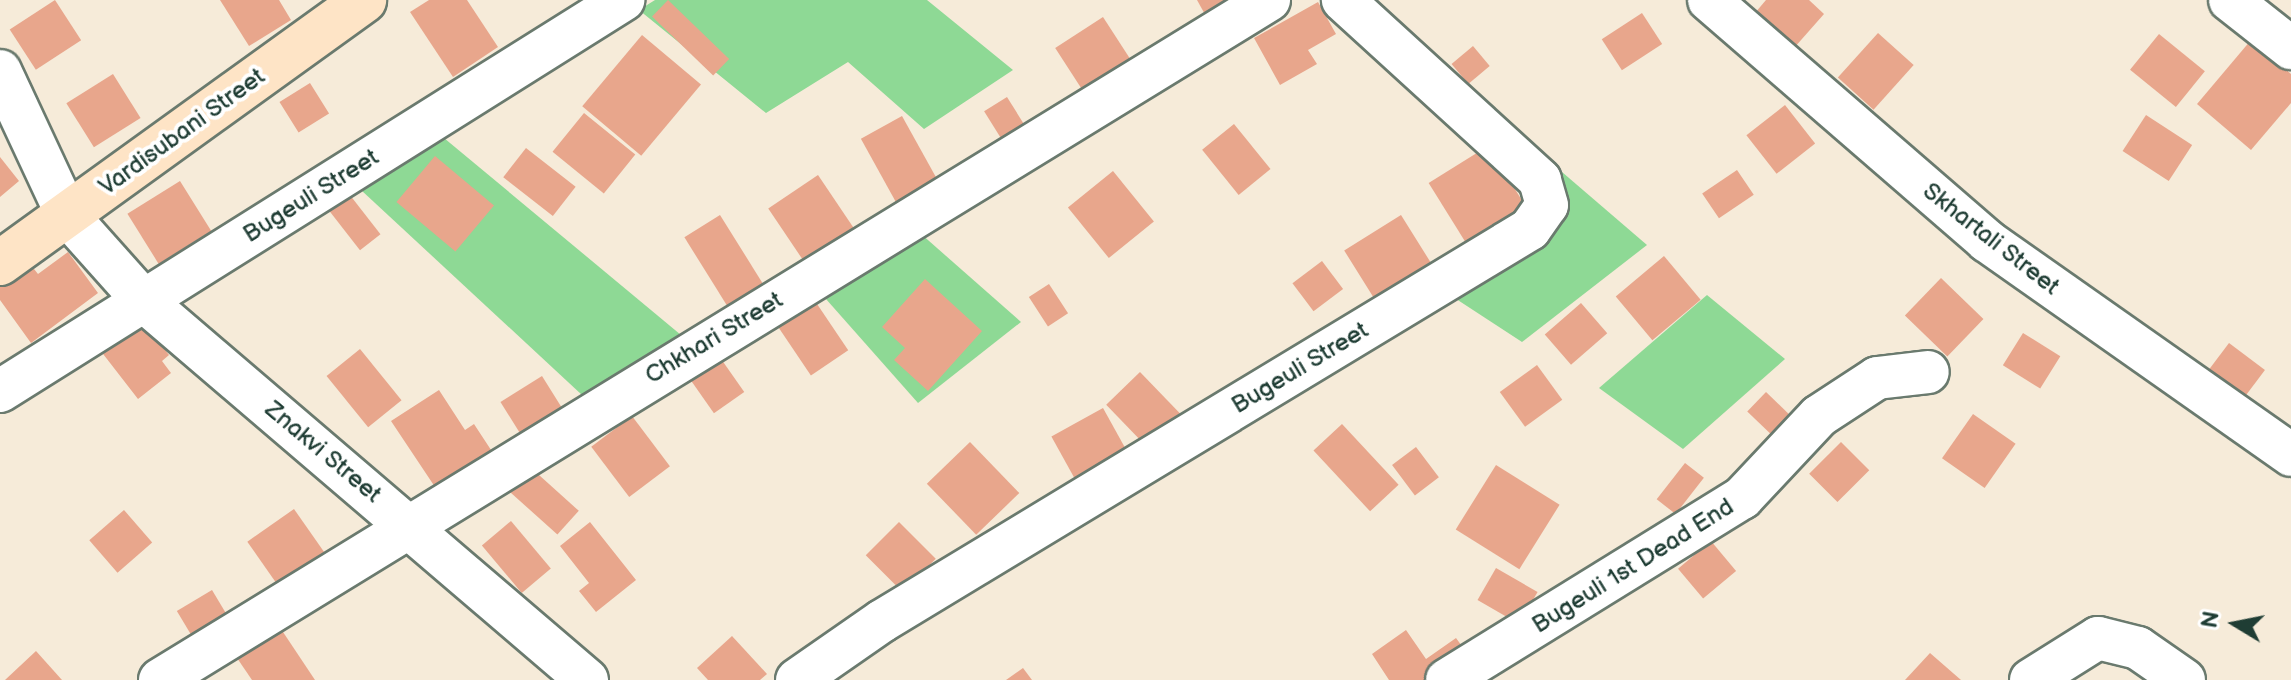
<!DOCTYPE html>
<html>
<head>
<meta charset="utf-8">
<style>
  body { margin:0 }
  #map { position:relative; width:2291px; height:680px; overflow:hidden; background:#f6ebd9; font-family:"Balsamiq Sans",sans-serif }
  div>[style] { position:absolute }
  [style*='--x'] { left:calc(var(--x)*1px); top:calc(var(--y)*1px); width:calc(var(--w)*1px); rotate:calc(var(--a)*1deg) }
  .green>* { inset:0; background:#8ed995 }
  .building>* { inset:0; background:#e8a68c; transform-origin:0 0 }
  .roads { filter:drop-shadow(2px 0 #6a7a6e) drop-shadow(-2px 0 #6a7a6e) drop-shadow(0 2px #6a7a6e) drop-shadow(0 -2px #6a7a6e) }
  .street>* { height:42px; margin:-21px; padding:0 21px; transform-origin:21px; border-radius:21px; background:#fff }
  .secondary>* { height:44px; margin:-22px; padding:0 22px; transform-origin:22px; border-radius:22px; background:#fee4c6 }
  span { translate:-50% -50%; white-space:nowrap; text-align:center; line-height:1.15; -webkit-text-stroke:8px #fff; paint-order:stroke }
  .street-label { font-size:24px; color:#1f3d34 }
  .north { position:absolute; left:2195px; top:584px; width:80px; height:80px; -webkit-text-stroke:6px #fff; paint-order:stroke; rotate:280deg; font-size:22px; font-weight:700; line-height:32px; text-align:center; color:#1f3d34 }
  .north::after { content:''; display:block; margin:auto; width:28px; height:36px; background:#1f3d34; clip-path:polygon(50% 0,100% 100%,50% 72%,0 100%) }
</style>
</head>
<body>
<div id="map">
  <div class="green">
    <div style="clip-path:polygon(655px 0,927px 0,1013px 70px,924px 129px,848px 62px,766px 113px,639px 10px)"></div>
    <div style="clip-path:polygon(444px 138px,681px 335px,582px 395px,361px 190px)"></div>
    <div style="clip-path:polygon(1555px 166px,1647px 245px,1522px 342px,1447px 293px)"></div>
    <div style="clip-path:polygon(920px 233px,1021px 322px,918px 403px,818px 290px)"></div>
    <div style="clip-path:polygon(1707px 295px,1785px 359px,1683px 449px,1599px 388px)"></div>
  </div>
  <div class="building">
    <div style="left:55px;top:0;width:48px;height:54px;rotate:57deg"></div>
    <div style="clip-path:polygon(220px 0,279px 0,291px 20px,249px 46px)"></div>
    <div style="clip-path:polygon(429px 0,467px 0,498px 47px,453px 77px,410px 12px)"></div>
    <div style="left:668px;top:0;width:85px;height:23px;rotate:44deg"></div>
    <div style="clip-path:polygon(1197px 0,1237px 0,1207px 18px)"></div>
    <div style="clip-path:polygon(1766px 0,1809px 0,1824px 14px,1794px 48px,1755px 13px)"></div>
    <div style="clip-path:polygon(1318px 2px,1336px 34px,1308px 50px,1317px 64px,1280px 85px,1254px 38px)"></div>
    <div style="left:1642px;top:13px;width:37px;height:48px;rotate:57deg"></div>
    <div style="left:1103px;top:17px;width:55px;height:57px;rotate:57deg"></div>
    <div style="left:1878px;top:33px;width:48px;height:60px;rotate:42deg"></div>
    <div style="left:2159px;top:34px;width:59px;height:46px;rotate:39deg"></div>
    <div style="left:642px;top:35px;width:77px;height:93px;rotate:40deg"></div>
    <div style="clip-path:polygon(2251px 40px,2291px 74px,2291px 103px,2251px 150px,2197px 104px)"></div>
    <div style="left:1473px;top:46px;width:26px;height:28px;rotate:50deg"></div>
    <div style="left:113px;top:74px;width:52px;height:55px;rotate:58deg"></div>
    <div style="left:310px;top:83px;width:36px;height:36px;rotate:58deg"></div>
    <div style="left:1007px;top:97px;width:38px;height:27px;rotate:58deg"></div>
    <div style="left:1785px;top:105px;width:49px;height:49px;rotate:52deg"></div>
    <div style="left:584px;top:113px;width:66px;height:50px;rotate:39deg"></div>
    <div style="left:2146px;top:115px;width:55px;height:43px;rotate:33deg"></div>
    <div style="left:902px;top:116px;width:83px;height:47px;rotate:61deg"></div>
    <div style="left:1234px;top:124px;width:58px;height:41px;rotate:51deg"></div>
    <div style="left:1488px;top:146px;width:72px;height:70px;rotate:58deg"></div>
    <div style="left:526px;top:148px;width:63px;height:37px;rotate:38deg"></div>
    <div style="left:435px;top:156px;width:77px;height:60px;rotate:40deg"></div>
    <div style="clip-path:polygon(0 157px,19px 181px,0 197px)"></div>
    <div style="left:1737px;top:170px;width:30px;height:42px;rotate:56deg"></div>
    <div style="left:1113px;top:171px;width:65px;height:58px;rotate:51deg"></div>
    <div style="left:818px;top:175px;width:69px;height:60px;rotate:56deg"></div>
    <div style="left:180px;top:181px;width:59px;height:62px;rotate:58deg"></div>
    <div style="left:346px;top:190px;width:56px;height:26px;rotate:52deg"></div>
    <div style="left:720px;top:215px;width:88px;height:42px;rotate:58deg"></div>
    <div style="left:1401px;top:215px;width:64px;height:67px;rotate:58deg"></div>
    <div style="clip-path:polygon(68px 252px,98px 293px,31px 343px,0 300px,0 286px,30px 264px,38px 274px)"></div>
    <div style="left:1664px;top:256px;width:57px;height:63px;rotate:50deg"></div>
    <div style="left:1322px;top:261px;width:35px;height:37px;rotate:53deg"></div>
    <div style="left:1941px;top:278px;width:59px;height:52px;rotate:44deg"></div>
    <div style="clip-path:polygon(925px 279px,982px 331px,928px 391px,894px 360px,905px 348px,882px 327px)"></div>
    <div style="left:1049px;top:284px;width:35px;height:24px;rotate:57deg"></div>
    <div style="left:813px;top:298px;width:63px;height:45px;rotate:56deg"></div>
    <div style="left:1581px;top:303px;width:40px;height:48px;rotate:49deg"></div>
    <div style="clip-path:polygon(141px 319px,169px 355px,162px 361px,171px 373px,138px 399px,100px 350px)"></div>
    <div style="left:2023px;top:333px;width:44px;height:38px;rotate:32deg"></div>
    <div style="left:2229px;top:343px;width:45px;height:35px;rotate:37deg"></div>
    <div style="left:360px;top:349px;width:66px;height:43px;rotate:51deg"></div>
    <div style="left:719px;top:356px;width:44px;height:37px;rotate:55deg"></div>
    <div style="left:1537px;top:365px;width:43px;height:46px;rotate:54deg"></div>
    <div style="left:1140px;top:372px;width:66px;height:47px;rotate:46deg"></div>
    <div style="left:542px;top:376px;width:39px;height:49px;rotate:58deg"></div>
    <div style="clip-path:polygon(439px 390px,465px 430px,474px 424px,493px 453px,437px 490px,391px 421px)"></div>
    <div style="left:1766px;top:392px;width:37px;height:27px;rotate:44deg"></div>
    <div style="left:1103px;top:408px;width:62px;height:59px;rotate:61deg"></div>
    <div style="left:1973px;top:414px;width:52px;height:54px;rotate:35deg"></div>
    <div style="left:632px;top:416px;width:63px;height:51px;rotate:53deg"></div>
    <div style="left:1342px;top:424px;width:83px;height:39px;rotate:47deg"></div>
    <div style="left:970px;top:442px;width:71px;height:60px;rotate:46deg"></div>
    <div style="left:1841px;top:442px;width:40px;height:45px;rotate:45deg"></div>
    <div style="left:1416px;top:447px;width:38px;height:30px;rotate:53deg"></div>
    <div style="left:1685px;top:463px;width:24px;height:46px;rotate:38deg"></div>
    <div style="left:1496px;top:465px;width:75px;height:76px;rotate:32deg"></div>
    <div style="left:529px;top:466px;width:67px;height:32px;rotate:42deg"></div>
    <div style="left:294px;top:509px;width:62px;height:57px;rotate:55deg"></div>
    <div style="left:124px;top:510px;width:43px;height:46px;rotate:49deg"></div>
    <div style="left:511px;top:521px;width:62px;height:38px;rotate:50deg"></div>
    <div style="clip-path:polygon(590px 522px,636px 580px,596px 612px,579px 591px,589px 583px,560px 546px)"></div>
    <div style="left:899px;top:522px;width:52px;height:47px;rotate:45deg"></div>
    <div style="left:1711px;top:541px;width:39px;height:43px;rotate:50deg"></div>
    <div style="left:1496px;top:568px;width:48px;height:37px;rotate:30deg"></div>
    <div style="left:212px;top:590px;width:39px;height:41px;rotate:59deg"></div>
    <div style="clip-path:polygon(281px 629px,315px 680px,252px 680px,237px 658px)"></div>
    <div style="clip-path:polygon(1406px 630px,1426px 659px,1456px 638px,1467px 653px,1427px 680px,1389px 680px,1372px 654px)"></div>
    <div style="clip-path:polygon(732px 636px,767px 674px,760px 680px,708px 680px,697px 668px)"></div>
    <div style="clip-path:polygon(36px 651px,62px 680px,5px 680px)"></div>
    <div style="clip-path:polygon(1930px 653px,1961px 680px,1905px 680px)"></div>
    <div style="clip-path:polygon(1023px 668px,1032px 680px,1006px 680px)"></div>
  </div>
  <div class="roads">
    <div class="street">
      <div style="--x:1709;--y:0;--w:368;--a:40.9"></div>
      <div style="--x:1987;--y:241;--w:372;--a:35.1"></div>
      <div style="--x:2230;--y:0;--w:78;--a:38.2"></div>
      <div style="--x:0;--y:71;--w:159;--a:65"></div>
      <div style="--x:67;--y:215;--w:115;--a:48.2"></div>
      <div style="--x:144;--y:301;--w:583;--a:40.55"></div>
      <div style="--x:0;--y:391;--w:736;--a:-32.11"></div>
      <div style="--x:160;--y:680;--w:1301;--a:-31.52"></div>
      <div style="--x:797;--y:680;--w:103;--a:-34.8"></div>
      <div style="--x:882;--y:621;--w:757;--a:-31.17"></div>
      <div style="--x:1530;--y:229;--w:29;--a:-55"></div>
      <div style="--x:1547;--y:205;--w:26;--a:-106"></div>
      <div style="--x:1540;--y:180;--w:267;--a:-137.6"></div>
      <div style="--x:1447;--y:680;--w:347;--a:-31.7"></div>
      <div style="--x:1742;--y:498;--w:112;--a:-46.8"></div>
      <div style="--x:1819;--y:416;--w:69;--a:-33.2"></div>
      <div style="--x:1877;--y:378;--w:51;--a:-6.7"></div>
      <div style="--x:2031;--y:680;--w:79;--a:-32.1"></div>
      <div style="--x:2098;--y:638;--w:41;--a:14"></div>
      <div style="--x:2138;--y:648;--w:56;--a:34.8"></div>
    </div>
    <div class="secondary">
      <div style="--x:0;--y:263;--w:449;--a:-35.8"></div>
    </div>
  </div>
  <div class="street-label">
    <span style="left:182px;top:132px;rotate:-36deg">Vardisubani Street</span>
    <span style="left:311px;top:196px;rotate:-32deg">Bugeuli Street</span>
    <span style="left:1991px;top:239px;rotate:38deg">Skhartali Street</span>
    <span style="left:714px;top:338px;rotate:-31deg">Chkhari Street</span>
    <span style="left:1300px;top:368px;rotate:-31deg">Bugeuli Street</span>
    <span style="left:323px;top:452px;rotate:40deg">Znakvi Street</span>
    <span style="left:1633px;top:566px;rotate:-32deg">Bugeuli 1st Dead End</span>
  </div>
  <div class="north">N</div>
</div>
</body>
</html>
